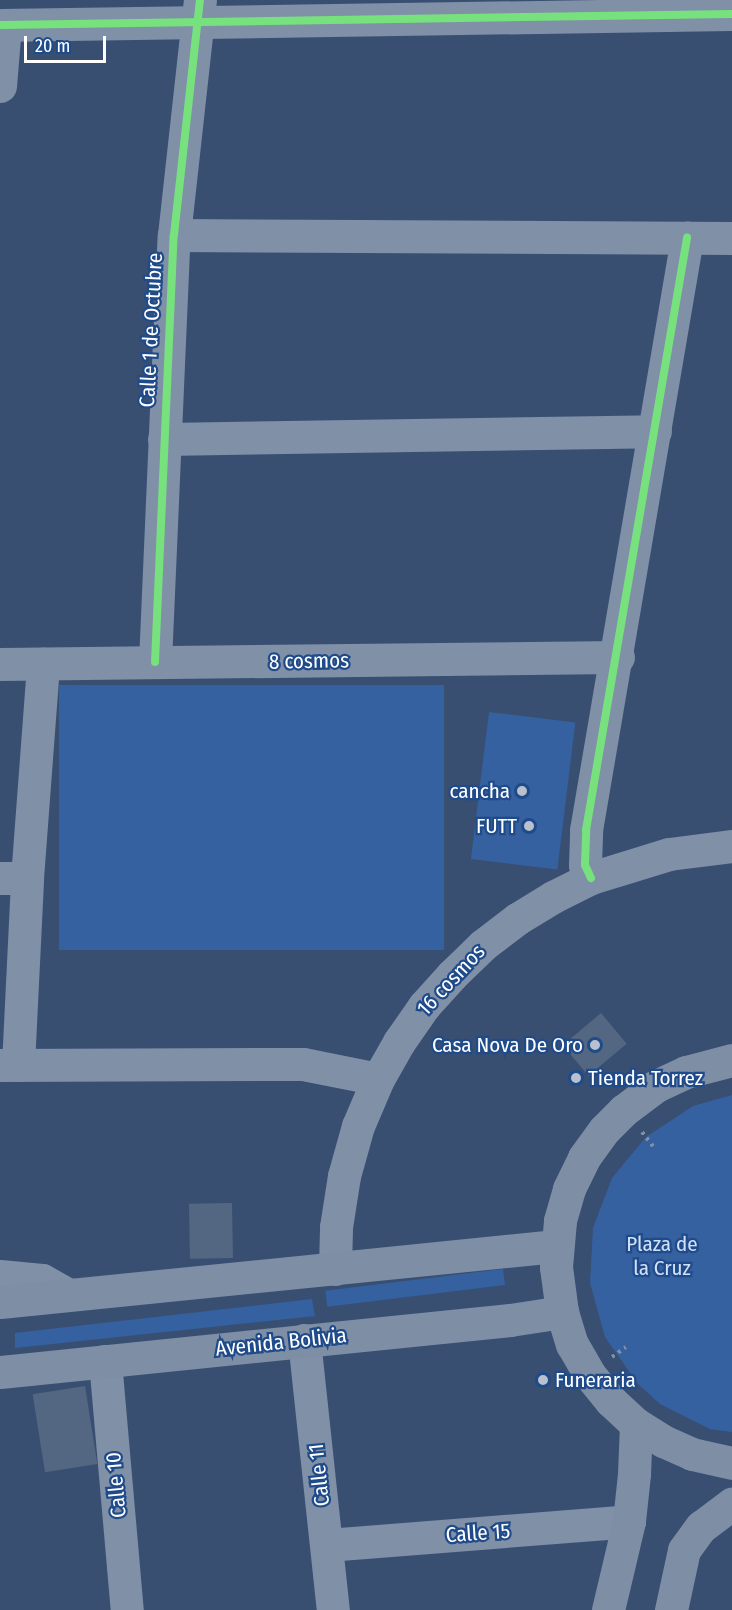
<!DOCTYPE html>
<html>
<head>
<meta charset="utf-8">
<style>
  body { margin:0 }
  #map { position:relative; width:732px; height:1610px; overflow:hidden; background:#384f72; font-family:"Fira Sans Condensed",sans-serif }
  div>[style] { position:absolute }
  [style*='--x'] { left:calc(var(--x)*1px); top:calc(var(--y)*1px); width:calc(var(--w)*1px); rotate:calc(var(--a)*1deg) }
  .green>* { inset:0; background:#3561a0; transform-origin:0 0 }
  .building>* { inset:0; background:#546782; transform-origin:0 0 }
  .path>* { height:4px; margin-top:-2px; transform-origin:0; background:repeating-linear-gradient(90deg,#7f90a7 0 3px,transparent 0 7.5px) }
  .minor>* { height:33px; margin:-16.5px; padding:0 16.5px; transform-origin:16.5px; border-radius:16.5px; background:#7f90a7 }
  .major>* { height:33px; margin:-16.5px; padding:0 16.5px; transform-origin:16.5px; border-radius:16.5px; background:#7e8ea5 }
  .cycleway>* { height:8px; margin:-4px; padding:0 4px; transform-origin:4px; border-radius:4px; background:#77e17e }
  .dots>* { width:16px; height:16px; translate:-50% -50%; box-sizing:border-box; border:3px solid #204b8a; border-radius:50% }
  span { translate:-50% -50%; white-space:nowrap; text-align:center; line-height:1.15; -webkit-text-stroke:4.5px #204b8a; paint-order:stroke }
  .street-label { font-size:21px; color:#fff }
  .poi-label { font-size:21px; color:#fff }
  .right { translate:-100% -50%; text-align:right }
  .left { translate:0 -50%; text-align:left }
  .park-label { font-size:21px; color:#d1e1f8 }
  .scale { position:absolute; left:24px; top:36px; width:82px; height:27px; box-sizing:border-box; border:3px solid #fff; border-top:0; padding-left:8px; font-size:18px; line-height:21px; white-space:nowrap; color:#fff; -webkit-text-stroke:4px #204b8a; paint-order:stroke }
</style>
</head>
<body>
<div id="map">
  <div class="green">
    <div style="left:444px;top:685px;width:265px;height:385px;rotate:90deg"></div>
    <div style="left:489px;top:712px;width:87px;height:148px;rotate:7deg"></div>
    <div style="clip-path:polygon(732px 1095px,732px 1432px,710px 1429px,660px 1404px,638px 1384px,605px 1337px,590px 1283px,593px 1228px,612px 1178px,646px 1137px,693px 1106px)"></div>
    <div style="left:503px;top:1269px;width:16px;height:179px;rotate:83deg"></div>
    <div style="clip-path:polygon(312px 1299px,315px 1316px,15px 1348px,15px 1333px)"></div>
  </div>
  <div class="building">
    <div style="left:601px;top:1013px;width:40px;height:50px;rotate:50deg"></div>
    <div style="left:232px;top:1203px;width:55px;height:43px;rotate:89deg"></div>
    <div style="left:85px;top:1386px;width:79px;height:53px;rotate:81deg"></div>
  </div>
  <div class="path">
    <div style="--x:642;--y:1132;--w:18;--a:52"></div>
    <div style="--x:612;--y:1357;--w:17;--a:-36"></div>
  </div>
  <div class="minor">
    <div style="--x:0;--y:25;--w:732;--a:-0.86"></div>
    <div style="--x:0;--y:86;--w:61;--a:-85.3"></div>
    <div style="--x:174;--y:235;--w:558;--a:0.31"></div>
    <div style="--x:164;--y:439;--w:491;--a:-0.9"></div>
    <div style="--x:155;--y:662;--w:427;--a:-87.5"></div>
    <div style="--x:174;--y:235;--w:236;--a:-83.7"></div>
    <div style="--x:0;--y:664;--w:618;--a:-0.65"></div>
    <div style="--x:0;--y:878;--w:27;--a:0"></div>
    <div style="--x:591;--y:878;--w:14;--a:-115"></div>
    <div style="--x:585;--y:865;--w:35;--a:-88"></div>
    <div style="--x:586;--y:830;--w:601;--a:-80.32"></div>
    <div style="--x:0;--y:1065;--w:303;--a:-0.2"></div>
    <div style="--x:303;--y:1064;--w:76;--a:11.3"></div>
    <div style="--x:18;--y:1065;--w:187;--a:-87.2"></div>
    <div style="--x:27;--y:878;--w:215;--a:-85.7"></div>
    <div style="--x:335;--y:1269;--w:42;--a:-88.6"></div>
    <div style="--x:336;--y:1227;--w:52;--a:-81.1"></div>
    <div style="--x:344;--y:1176;--w:52;--a:-74.4"></div>
    <div style="--x:358;--y:1126;--w:51;--a:-66.9"></div>
    <div style="--x:378;--y:1079;--w:43;--a:-60.4"></div>
    <div style="--x:399;--y:1042;--w:44;--a:-55.2"></div>
    <div style="--x:424;--y:1006;--w:42;--a:-47.9"></div>
    <div style="--x:452;--y:975;--w:43;--a:-44.1"></div>
    <div style="--x:483;--y:945;--w:43;--a:-37.4"></div>
    <div style="--x:517;--y:919;--w:42;--a:-31.4"></div>
    <div style="--x:553;--y:897;--w:42;--a:-26.6"></div>
    <div style="--x:591;--y:878;--w:82;--a:-17.1"></div>
    <div style="--x:669;--y:854;--w:64;--a:-7.2"></div>
    <div style="--x:0;--y:1276;--w:42;--a:5.4"></div>
    <div style="--x:42;--y:1280;--w:29;--a:29"></div>
    <div style="--x:304;--y:1340;--w:272;--a:83.9"></div>
    <div style="--x:105;--y:1361;--w:250;--a:85"></div>
    <div style="--x:327;--y:1545;--w:303;--a:-4.5"></div>
  </div>
  <div class="major">
    <div style="--x:732;--y:1060;--w:48;--a:165.4"></div>
    <div style="--x:686;--y:1072;--w:33;--a:155"></div>
    <div style="--x:656;--y:1086;--w:40;--a:143"></div>
    <div style="--x:624;--y:1110;--w:28;--a:135"></div>
    <div style="--x:604;--y:1130;--w:34;--a:126"></div>
    <div style="--x:584;--y:1158;--w:34;--a:116"></div>
    <div style="--x:569;--y:1189;--w:33;--a:106"></div>
    <div style="--x:560;--y:1221;--w:46;--a:95"></div>
    <div style="--x:556;--y:1267;--w:45;--a:82.4"></div>
    <div style="--x:562;--y:1312;--w:34;--a:73"></div>
    <div style="--x:572;--y:1344;--w:34;--a:60"></div>
    <div style="--x:589;--y:1374;--w:35;--a:51"></div>
    <div style="--x:611;--y:1401;--w:34;--a:43"></div>
    <div style="--x:636;--y:1424;--w:32;--a:32"></div>
    <div style="--x:663;--y:1441;--w:32;--a:24"></div>
    <div style="--x:692;--y:1454;--w:41;--a:12.7"></div>
    <div style="--x:0;--y:1302;--w:559;--a:-5.75"></div>
    <div style="--x:0;--y:1372;--w:513;--a:-5.82"></div>
    <div style="--x:510;--y:1320;--w:53;--a:-8.7"></div>
    <div style="--x:608;--y:1610;--w:91;--a:-76.7"></div>
    <div style="--x:629;--y:1521;--w:47;--a:-83.9"></div>
    <div style="--x:634;--y:1474;--w:50;--a:-87.7"></div>
    <div style="--x:671;--y:1610;--w:61;--a:-77.8"></div>
    <div style="--x:684;--y:1550;--w:29;--a:-54"></div>
    <div style="--x:701;--y:1527;--w:39;--a:-37"></div>
  </div>
  <div class="cycleway">
    <div style="--x:0;--y:25;--w:732;--a:-0.86"></div>
    <div style="--x:155;--y:662;--w:427;--a:-87.5"></div>
    <div style="--x:174;--y:235;--w:236;--a:-83.7"></div>
    <div style="--x:591;--y:878;--w:14;--a:-115"></div>
    <div style="--x:585;--y:865;--w:35;--a:-88"></div>
    <div style="--x:586;--y:830;--w:601;--a:-80.32"></div>
  </div>
  <div class="dots">
    <div style="left:522px;top:791px;background:#b9c1ce"></div>
    <div style="left:529px;top:826px;background:#b9c1ce"></div>
    <div style="left:595px;top:1045px;background:#b9c1ce"></div>
    <div style="left:576px;top:1078px;background:#b9c1ce"></div>
    <div style="left:543px;top:1380px;background:#b9c1ce"></div>
  </div>
  <div class="street-label">
    <span style="left:151px;top:330px;rotate:-87deg">Calle 1 de Octubre</span>
    <span style="left:309px;top:661px;rotate:-1deg">8 cosmos</span>
    <span style="left:451px;top:980px;rotate:-47deg">16 cosmos</span>
    <span style="left:281px;top:1342px;rotate:-6deg">Avenida Bolivia</span>
    <span style="left:319px;top:1475px;rotate:-96deg">Calle 11</span>
    <span style="left:116px;top:1485px;rotate:-95deg">Calle 10</span>
    <span style="left:478px;top:1533px;rotate:-4deg">Calle 15</span>
  </div>
  <div class="poi-label">
    <span class="right" style="left:510px;top:791px">cancha</span>
    <span class="right" style="left:517px;top:826px">FUTT</span>
    <span class="right" style="left:583px;top:1045px">Casa Nova De Oro</span>
    <span class="left" style="left:588px;top:1078px">Tienda Torrez</span>
    <span class="left" style="left:555px;top:1380px">Funeraria</span>
  </div>
  <div class="park-label">
    <span style="left:662px;top:1256px">Plaza de<br>la Cruz</span>
  </div>
  <div class="scale">20 m</div>
</div>
</body>
</html>
